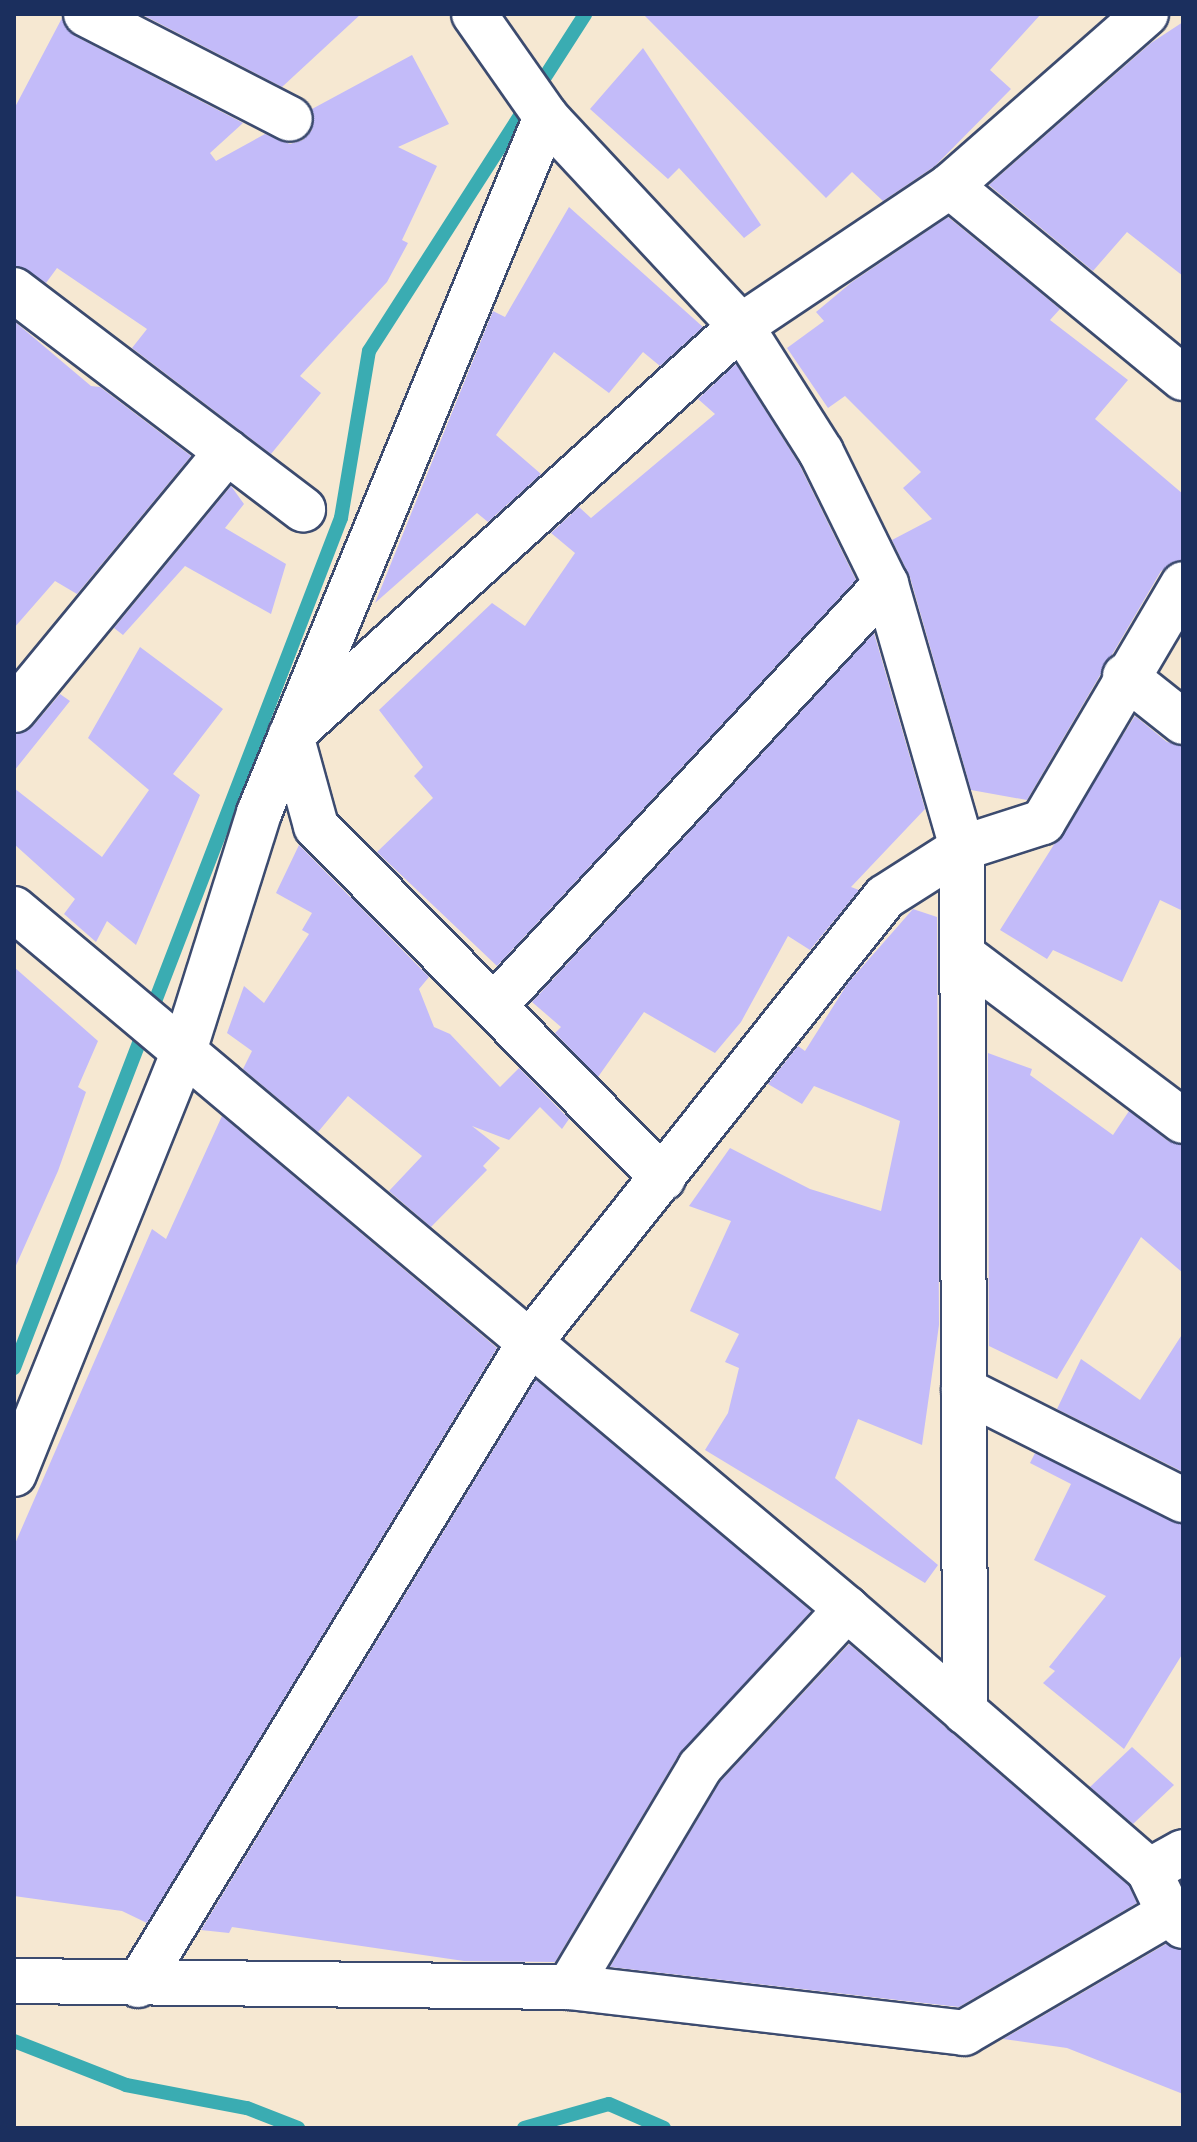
<!DOCTYPE html>
<html>
<head>
<meta charset="utf-8">
<style>
  body { margin:0 }
  #map { position:relative; width:1197px; height:2142px; overflow:hidden; background:#f6e8d2; font-family:Delius,sans-serif }
  div>[style] { position:absolute }
  [style*='--x'] { left:calc(var(--x)*1px); top:calc(var(--y)*1px); width:calc(var(--w)*1px); rotate:calc(var(--a)*1deg) }
  .stream>* { height:14px; margin:-7px; padding:0 7px; transform-origin:7px; border-radius:7px; background:#3aacb2 }
  .building>* { inset:0; background:#c3bbf9 }
  .roads { filter:drop-shadow(2px 0 #3c4b6f) drop-shadow(-2px 0 #3c4b6f) drop-shadow(0 2px #3c4b6f) drop-shadow(0 -2px #3c4b6f) }
  .minor>* { height:44px; margin:-22px; padding:0 22px; transform-origin:22px; border-radius:22px; background:#fff }
  span { translate:-50% -50%; white-space:nowrap; text-align:center; line-height:1.15; -webkit-text-stroke:6px #fbf7ec; paint-order:stroke }
  .frame { position:absolute; inset:0; border:16px solid #1b2f5e; pointer-events:none }
</style>
</head>
<body>
<div id="map">
  <div class="stream">
    <div style="--x:14;--y:1368;--w:911;--a:-68.96"></div>
    <div style="--x:341;--y:518;--w:169;--a:-80.5"></div>
    <div style="--x:369;--y:351;--w:400;--a:-57.3"></div>
    <div style="--x:14;--y:2041;--w:120;--a:21.4"></div>
    <div style="--x:126;--y:2085;--w:123;--a:10.8"></div>
    <div style="--x:247;--y:2108;--w:55;--a:21.4"></div>
    <div style="--x:524;--y:2128;--w:88;--a:-15.8"></div>
    <div style="--x:609;--y:2104;--w:60;--a:23.6"></div>
  </div>
  <div class="building">
    <div style="clip-path:polygon(141px 14px,361px 14px,282px 87px)"></div>
    <div style="clip-path:polygon(643px 14px,1041px 14px,990px 70px,1011px 89px,935px 166px,883px 201px,852px 172px,826px 198px)"></div>
    <div style="clip-path:polygon(62px 18px,75px 36px,243px 123px,210px 153px,216px 161px,265px 134px,290px 144px,303px 140px,312px 130px,312px 109px,412px 55px,449px 124px,398px 147px,437px 166px,402px 240px,408px 243px,387px 282px,300px 376px,321px 393px,271px 454px,132px 348px,147px 329px,57px 268px,46px 283px,14px 266px,14px 109px)"></div>
    <div style="clip-path:polygon(1183px 22px,1183px 276px,1127px 232px,1093px 271px,989px 185px,1151px 43px)"></div>
    <div style="clip-path:polygon(643px 48px,761px 225px,744px 238px,679px 168px,668px 179px,590px 109px)"></div>
    <div style="clip-path:polygon(569px 207px,703px 327px,660px 366px,643px 352px,609px 393px,554px 352px,496px 435px,541px 474px,488px 522px,477px 513px,375px 603px,493px 311px,505px 317px)"></div>
    <div style="clip-path:polygon(948px 217px,1060px 309px,1050px 320px,1128px 380px,1095px 419px,1183px 494px,1183px 559px,1161px 571px,1027px 800px,971px 790px,910px 577px,892px 540px,932px 519px,903px 488px,921px 472px,845px 396px,828px 408px,787px 348px,824px 321px,816px 312px,852px 282px)"></div>
    <div style="clip-path:polygon(14px 321px,91px 386px,100px 387px,191px 456px,77px 594px,55px 581px,14px 628px)"></div>
    <div style="clip-path:polygon(736px 364px,799px 464px,856px 580px,497px 966px,377px 852px,433px 798px,414px 776px,423px 767px,379px 710px,492px 603px,525px 626px,575px 553px,551px 533px,579px 507px,591px 518px,715px 414px,698px 399px)"></div>
    <div style="clip-path:polygon(231px 486px,244px 504px,225px 528px,286px 564px,271px 614px,185px 566px,123px 635px,114px 628px)"></div>
    <div style="clip-path:polygon(874px 633px,925px 809px,851px 887px,859px 890px,810px 950px,788px 936px,741px 1022px,715px 1053px,644px 1012px,598px 1077px,555px 1033px,561px 1027px,532px 1002px)"></div>
    <div style="clip-path:polygon(140px 647px,223px 709px,173px 774px,200px 795px,136px 945px,107px 921px,96px 942px,64px 914px,75px 899px,14px 844px,14px 788px,102px 857px,149px 790px,88px 738px)"></div>
    <div style="clip-path:polygon(60px 694px,70px 701px,14px 771px,14px 734px,33px 726px)"></div>
    <div style="clip-path:polygon(1135px 716px,1167px 742px,1183px 746px,1183px 911px,1160px 900px,1122px 982px,1053px 950px,1047px 959px,1000px 930px)"></div>
    <div style="clip-path:polygon(299px 845px,429px 977px,419px 989px,434px 1027px,450px 1034px,500px 1087px,519px 1068px,569px 1119px,562px 1129px,540px 1107px,509px 1140px,472px 1126px,500px 1148px,483px 1166px,487px 1170px,431px 1227px,389px 1191px,422px 1156px,348px 1096px,318px 1132px,243px 1069px,252px 1051px,227px 1033px,244px 986px,264px 1003px,309px 934px,302px 930px,312px 913px,276px 893px)"></div>
    <div style="clip-path:polygon(913px 909px,937px 917px,939px 1325px,922px 1445px,858px 1419px,835px 1478px,938px 1565px,925px 1583px,705px 1450px,728px 1413px,739px 1368px,725px 1362px,739px 1334px,690px 1311px,731px 1221px,689px 1206px,730px 1148px,810px 1189px,881px 1211px,900px 1121px,814px 1086px,802px 1104px,768px 1084px,798px 1046px,805px 1051px,848px 983px)"></div>
    <div style="clip-path:polygon(14px 967px,98px 1041px,78px 1087px,86px 1092px,58px 1171px,14px 1270px)"></div>
    <div style="clip-path:polygon(988px 1053px,1032px 1069px,1030px 1075px,1113px 1135px,1129px 1111px,1168px 1141px,1183px 1145px,1183px 1273px,1141px 1237px,1057px 1379px,989px 1346px)"></div>
    <div style="clip-path:polygon(222px 1116px,497px 1348px,147px 1923px,122px 1911px,14px 1896px,14px 1546px,152px 1229px,166px 1239px)"></div>
    <div style="clip-path:polygon(1183px 1333px,1183px 1472px,1057px 1409px,1081px 1359px,1140px 1400px)"></div>
    <div style="clip-path:polygon(536px 1380px,811px 1611px,679px 1754px,555px 1962px,464px 1961px,232px 1927px,229px 1933px,201px 1930px)"></div>
    <div style="clip-path:polygon(1035px 1453px,1183px 1525px,1183px 1653px,1124px 1749px,1043px 1683px,1055px 1671px,1049px 1667px,1106px 1596px,1034px 1560px,1071px 1484px,1030px 1463px)"></div>
    <div style="clip-path:polygon(849px 1644px,1129px 1886px,1137px 1903px,959px 2007px,610px 1967px,720px 1782px)"></div>
    <div style="clip-path:polygon(1132px 1747px,1174px 1785px,1133px 1824px,1090px 1787px)"></div>
    <div style="clip-path:polygon(1166px 1944px,1183px 1950px,1183px 2094px,1067px 2048px,1003px 2039px)"></div>
  </div>
  <div class="roads">
    <div class="minor">
      <div style="--x:86;--y:14;--w:229;--a:27.2"></div>
      <div style="--x:474;--y:14;--w:126;--a:55"></div>
      <div style="--x:546;--y:117;--w:286;--a:47"></div>
      <div style="--x:741;--y:326;--w:149;--a:57.6"></div>
      <div style="--x:821;--y:452;--w:147;--a:63.8"></div>
      <div style="--x:886;--y:584;--w:275;--a:73.9"></div>
      <div style="--x:962;--y:848;--w:864;--a:89.8"></div>
      <div style="--x:950;--y:186;--w:302;--a:39.5"></div>
      <div style="--x:14;--y:290;--w:363;--a:37.2"></div>
      <div style="--x:1125;--y:676;--w:74;--a:38.4"></div>
      <div style="--x:14;--y:710;--w:335;--a:-50.5"></div>
      <div style="--x:14;--y:909;--w:1088;--a:40.04"></div>
      <div style="--x:847;--y:1609;--w:400;--a:40.9"></div>
      <div style="--x:1149;--y:1871;--w:47;--a:64.5"></div>
      <div style="--x:1169;--y:1913;--w:19;--a:43"></div>
      <div style="--x:964;--y:956;--w:274;--a:37"></div>
      <div style="--x:494;--y:1006;--w:576;--a:-47.11"></div>
      <div style="--x:663;--y:1178;--w:494;--a:-134.6"></div>
      <div style="--x:316;--y:826;--w:94;--a:-105.4"></div>
      <div style="--x:291;--y:735;--w:608;--a:-42.27"></div>
      <div style="--x:741;--y:326;--w:252;--a:-33.8"></div>
      <div style="--x:950;--y:186;--w:261;--a:-41.3"></div>
      <div style="--x:964;--y:1390;--w:245;--a:26.7"></div>
      <div style="--x:14;--y:1474;--w:456;--a:-68.1"></div>
      <div style="--x:184;--y:1051;--w:250;--a:-72.5"></div>
      <div style="--x:259;--y:813;--w:753;--a:-67.59"></div>
      <div style="--x:1149;--y:1871;--w:39;--a:-29"></div>
      <div style="--x:14;--y:1981;--w:555;--a:0.62"></div>
      <div style="--x:569;--y:1987;--w:398;--a:6.6"></div>
      <div style="--x:964;--y:2033;--w:238;--a:-30.3"></div>
      <div style="--x:138;--y:1985;--w:753;--a:-58.63"></div>
      <div style="--x:530;--y:1342;--w:569;--a:-51.42"></div>
      <div style="--x:885;--y:897;--w:91;--a:-32.5"></div>
      <div style="--x:962;--y:848;--w:85;--a:-17.8"></div>
      <div style="--x:1043;--y:822;--w:276;--a:-59.5"></div>
      <div style="--x:569;--y:1987;--w:256;--a:-59.2"></div>
      <div style="--x:700;--y:1767;--w:216;--a:-47.1"></div>
    </div>
  </div>
  <div class="frame"></div>
</div>
</body>
</html>
